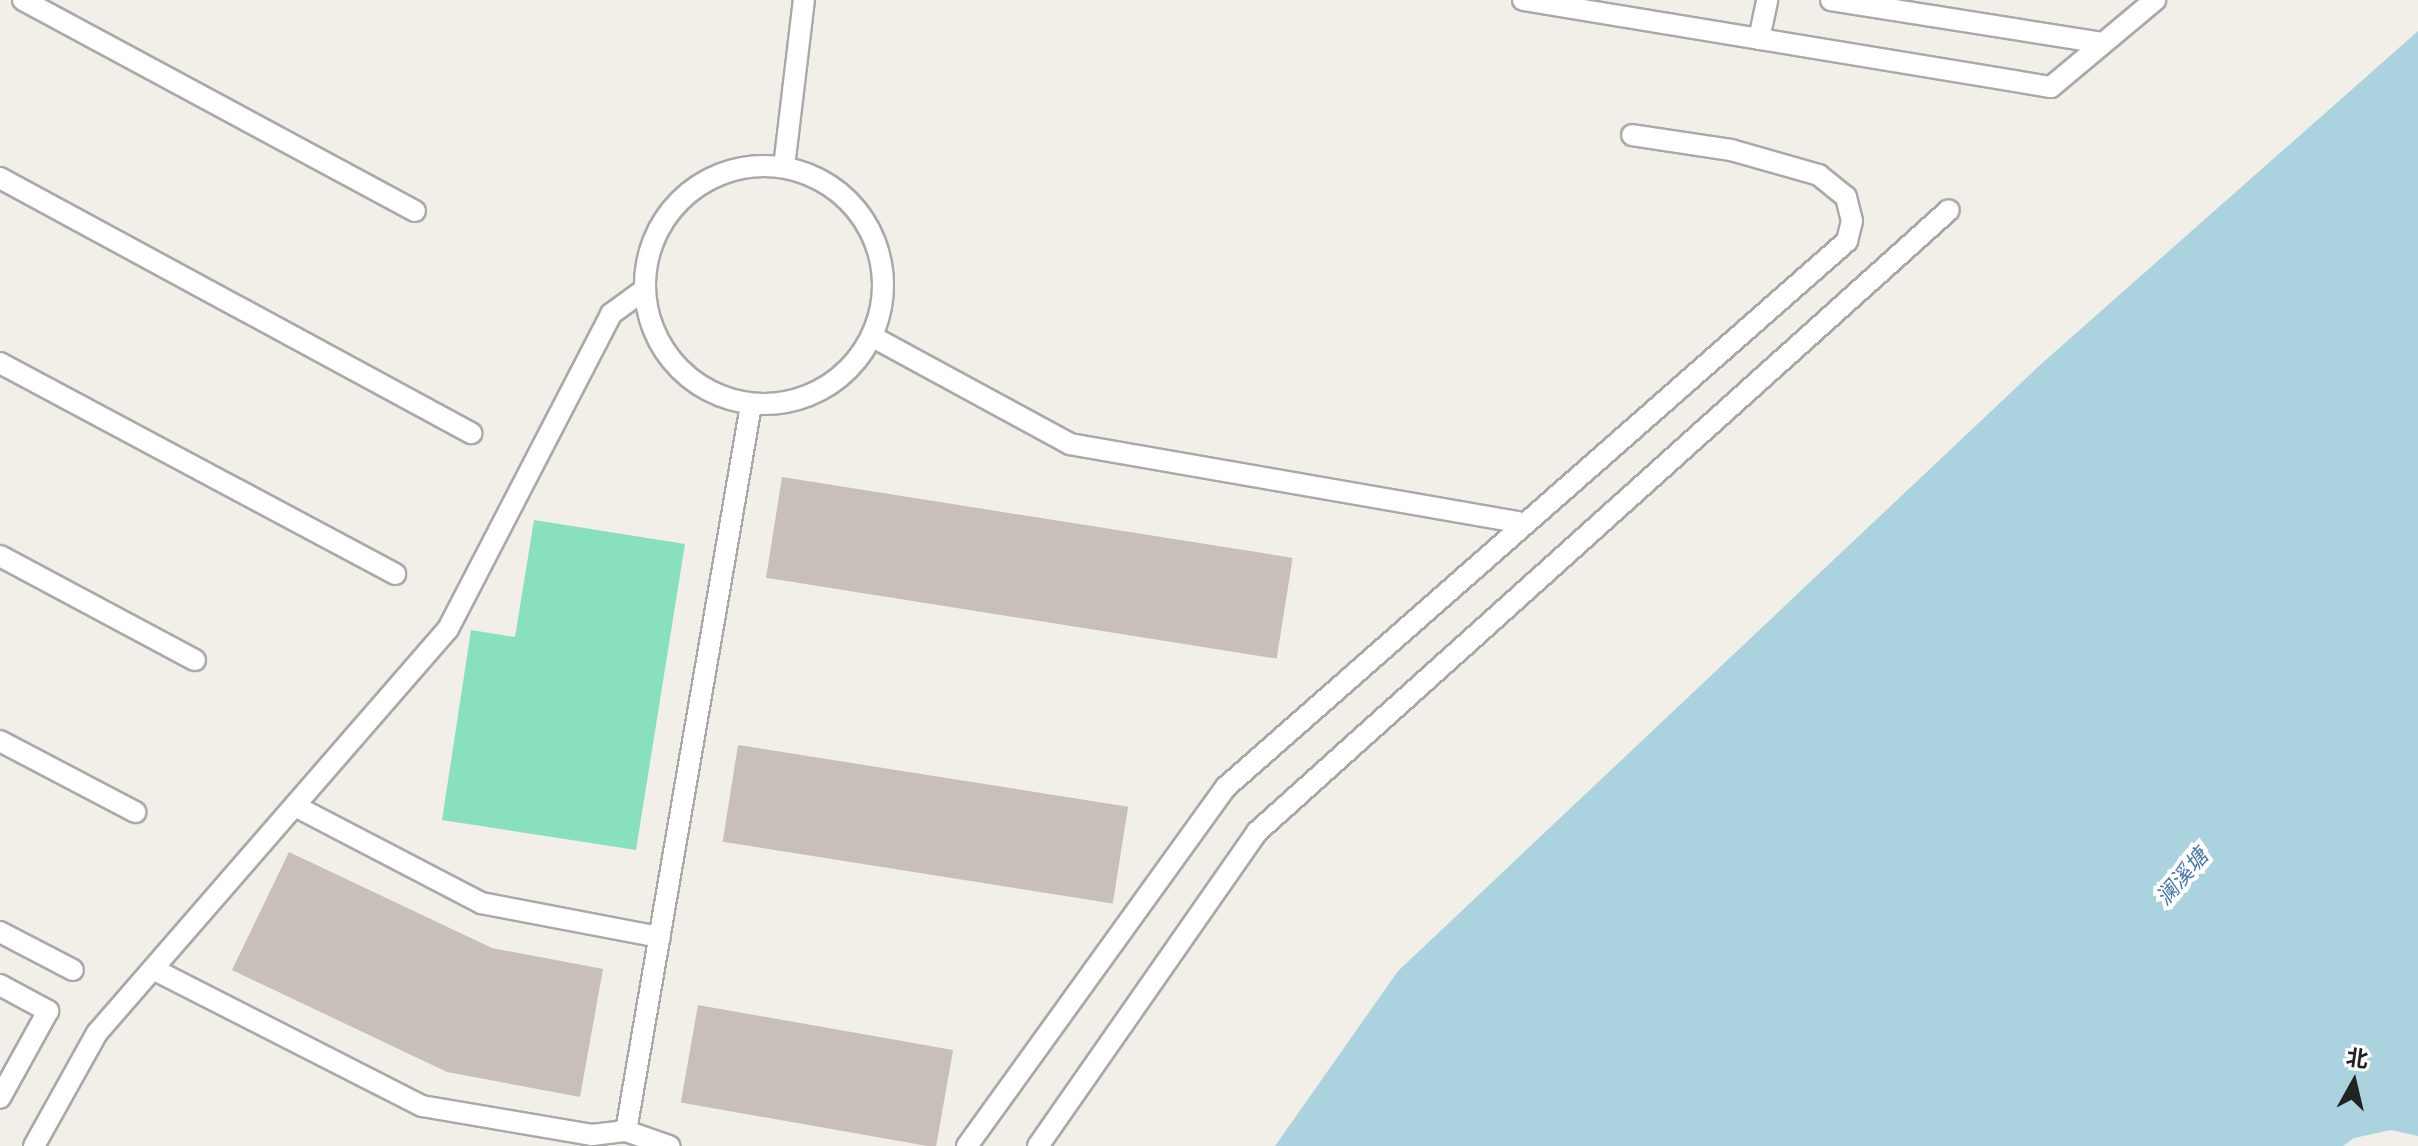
<!DOCTYPE html>
<html>
<head>
<meta charset="utf-8">
<style>
  body { margin:0 }
  #map { position:relative; width:2418px; height:1146px; overflow:hidden; background:#f2efe9; font-family:"Asap Condensed","Noto Sans SC",sans-serif }
  div>[style] { position:absolute }
  [style*='--x'] { left:calc(var(--x)*1px); top:calc(var(--y)*1px); width:calc(var(--w)*1px); rotate:calc(var(--a)*1deg) }
  .pitch>* { inset:0; background:#88e0be }
  .water>* { inset:0; background:#aad3df }
  .building>* { inset:0; background:#c7bfb8; transform-origin:0 0 }
  .roads { filter:drop-shadow(2px 0 #a9a9a9) drop-shadow(-2px 0 #a9a9a9) drop-shadow(0 2px #a9a9a9) drop-shadow(0 -2px #a9a9a9) }
  .service>* { height:20px; margin:-10px; padding:0 10px; transform-origin:10px; border-radius:10px; background:#fff }
  .service>.ring { margin:-10px; padding:0; box-sizing:content-box; background:none; border:20px solid #fff; border-radius:50% }
  span { translate:-50% -50%; white-space:nowrap; text-align:center; line-height:1.15; -webkit-text-stroke:8px #fff; paint-order:stroke }
  .water-label { font-size:22px; color:#4a7aab; font-style:italic }
  .north { position:absolute; left:2314px; top:1042px; width:80px; height:80px; -webkit-text-stroke:6px #fff; paint-order:stroke; rotate:8deg; font-size:22px; font-weight:700; line-height:32px; text-align:center; color:#222 }
  .north::after { content:''; display:block; margin:auto; width:28px; height:36px; background:#222; clip-path:polygon(50% 0,100% 100%,50% 72%,0 100%) }
</style>
</head>
<body>
<div id="map">
  <div class="pitch">
    <div style="clip-path:polygon(534px 520px,685px 544px,636px 850px,442px 820px,471px 630px,515px 637px)"></div>
  </div>
  <div class="water">
    <div style="clip-path:polygon(2418px 31px,2418px 1136px,2391px 1130px,2354px 1138px,2343px 1146px,1275px 1146px,1398px 971px,2040px 365px)"></div>
  </div>
  <div class="building">
    <div style="left:782px;top:477px;width:517px;height:102px;rotate:9deg"></div>
    <div style="left:738px;top:745px;width:395px;height:98px;rotate:9deg"></div>
    <div style="clip-path:polygon(289px 852px,492px 948px,603px 969px,580px 1097px,447px 1072px,232px 970px)"></div>
    <div style="left:698px;top:1005px;width:259px;height:99px;rotate:10deg"></div>
  </div>
  <div class="roads">
    <div class="service">
      <div style="--x:23;--y:0;--w:445;--a:28.3"></div>
      <div style="--x:1523;--y:0;--w:535;--a:9.36"></div>
      <div style="--x:2051;--y:87;--w:136;--a:-39.9"></div>
      <div style="--x:1831;--y:0;--w:274;--a:9"></div>
      <div style="--x:1759;--y:39;--w:40;--a:-78"></div>
      <div class="ring" style="left:645px;top:166px;width:218px;height:218px"></div>
      <div style="--x:784;--y:167;--w:168;--a:-83.2"></div>
      <div style="--x:0;--y:178;--w:536;--a:28.43"></div>
      <div style="--x:873;--y:337;--w:224;--a:28.5"></div>
      <div style="--x:1070;--y:444;--w:455;--a:9.9"></div>
      <div style="--x:0;--y:363;--w:448;--a:28.1"></div>
      <div style="--x:0;--y:556;--w:221;--a:28.1"></div>
      <div style="--x:0;--y:741;--w:153;--a:27.7"></div>
      <div style="--x:295;--y:806;--w:210;--a:27.5"></div>
      <div style="--x:481;--y:903;--w:182;--a:10.8"></div>
      <div style="--x:0;--y:932;--w:82;--a:27.5"></div>
      <div style="--x:153;--y:969;--w:302;--a:27"></div>
      <div style="--x:422;--y:1106;--w:172;--a:9.7"></div>
      <div style="--x:592;--y:1135;--w:34;--a:-7"></div>
      <div style="--x:626;--y:1131;--w:46;--a:19.2"></div>
      <div style="--x:0;--y:985;--w:55;--a:28.4"></div>
      <div style="--x:48;--y:1011;--w:99;--a:118.9"></div>
      <div style="--x:626;--y:1131;--w:737;--a:-80.23"></div>
      <div style="--x:34;--y:1146;--w:129;--a:-60.9"></div>
      <div style="--x:97;--y:1033;--w:535;--a:-49.02"></div>
      <div style="--x:448;--y:629;--w:355;--a:-62.6"></div>
      <div style="--x:611;--y:314;--w:39;--a:-36"></div>
      <div style="--x:967;--y:1146;--w:443;--a:-54.2"></div>
      <div style="--x:1226;--y:787;--w:827;--a:-41.32"></div>
      <div style="--x:1847;--y:241;--w:21;--a:-76"></div>
      <div style="--x:1852;--y:221;--w:25;--a:-104"></div>
      <div style="--x:1846;--y:197;--w:35;--a:-141"></div>
      <div style="--x:1819;--y:175;--w:91;--a:-164.1"></div>
      <div style="--x:1731;--y:150;--w:100;--a:-171.4"></div>
      <div style="--x:1038;--y:1146;--w:383;--a:-55.1"></div>
      <div style="--x:1257;--y:832;--w:930;--a:-41.95"></div>
    </div>
  </div>
  <div class="water-label">
    <span style="left:2182px;top:877px;rotate:-49deg">澜溪塘</span>
  </div>
  <div class="north">北</div>
</div>
</body>
</html>
